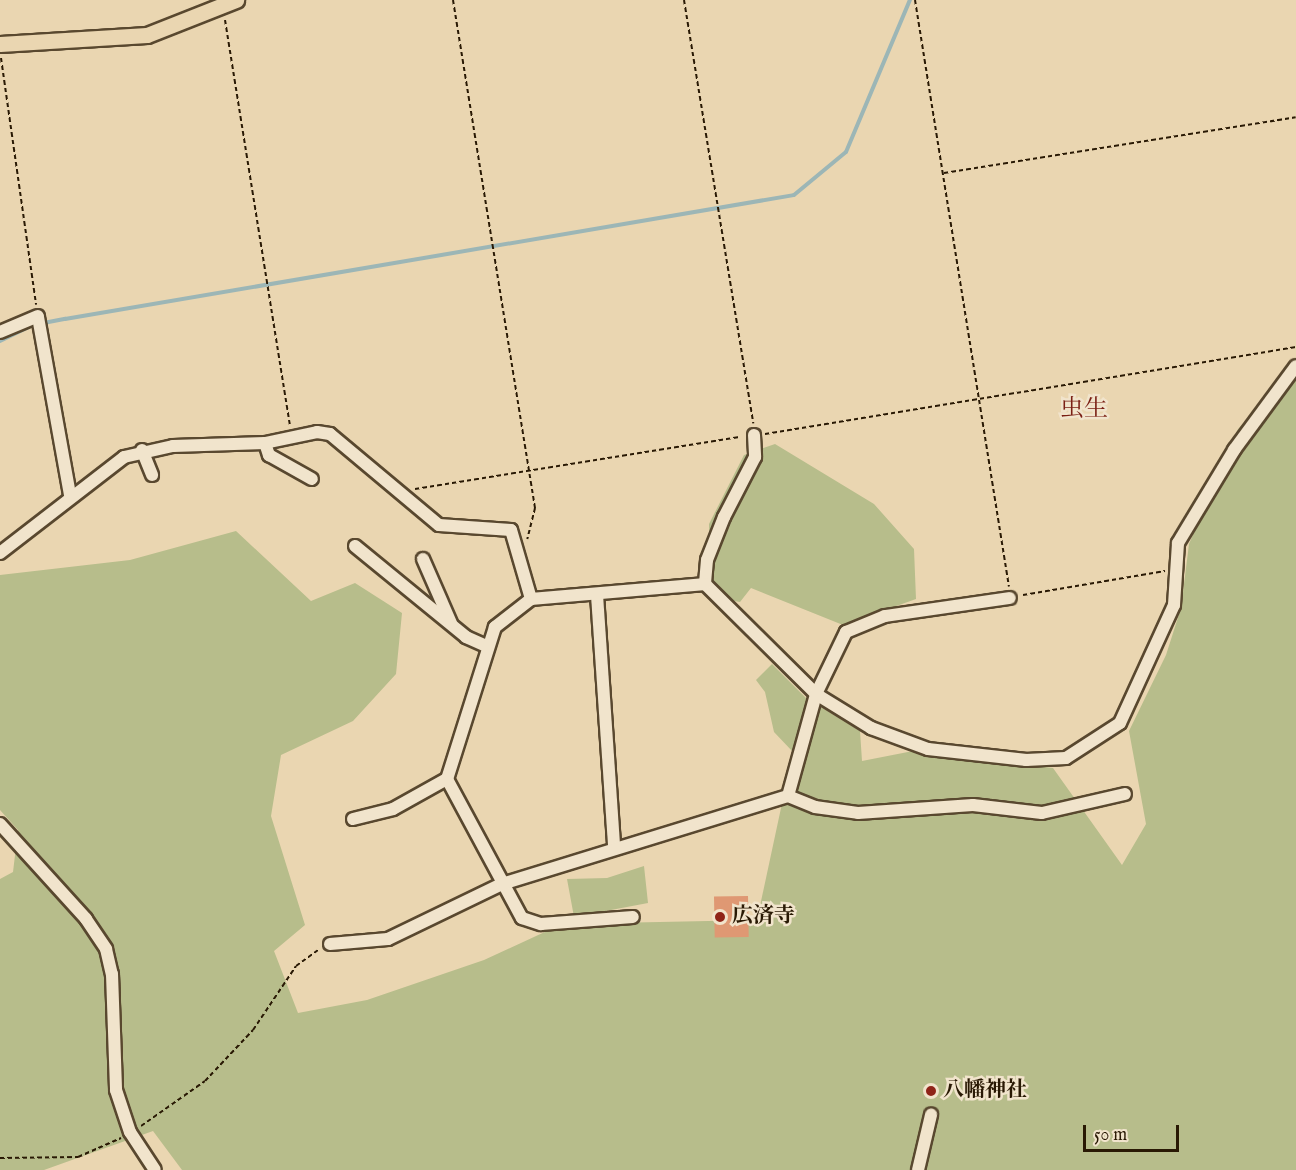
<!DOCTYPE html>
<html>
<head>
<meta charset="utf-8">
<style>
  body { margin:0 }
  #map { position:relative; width:1296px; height:1170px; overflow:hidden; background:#ead6b1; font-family:"IM FELL English","Noto Serif JP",serif }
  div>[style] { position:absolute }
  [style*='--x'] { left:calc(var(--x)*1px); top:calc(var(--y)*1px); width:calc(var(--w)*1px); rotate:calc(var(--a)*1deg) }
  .green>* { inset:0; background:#b7bd8b }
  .stream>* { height:4px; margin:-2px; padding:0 2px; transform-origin:2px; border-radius:2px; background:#9cb6b6 }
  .building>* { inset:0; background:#df9873; transform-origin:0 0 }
  .round { border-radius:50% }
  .path>* { height:2px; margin-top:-1px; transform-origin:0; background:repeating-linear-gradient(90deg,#291904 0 4.5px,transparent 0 7.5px) }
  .roads { filter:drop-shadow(2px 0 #59482f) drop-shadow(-2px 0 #59482f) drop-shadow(0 2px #59482f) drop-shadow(0 -2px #59482f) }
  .minor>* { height:12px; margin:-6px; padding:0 6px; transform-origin:6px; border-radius:6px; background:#f1e4cc }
  .major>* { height:15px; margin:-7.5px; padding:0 7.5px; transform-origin:7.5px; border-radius:7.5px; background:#ead6b1 }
  .dots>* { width:16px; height:16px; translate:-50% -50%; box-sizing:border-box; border:3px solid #f1e4cc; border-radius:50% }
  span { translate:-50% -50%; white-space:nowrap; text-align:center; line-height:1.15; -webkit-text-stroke:5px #f1e4cc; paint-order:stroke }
  .poi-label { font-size:21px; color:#291904; font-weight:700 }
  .left { translate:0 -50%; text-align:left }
  .quarter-label { font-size:24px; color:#7a1f14 }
  .scale { position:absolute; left:1083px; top:1125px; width:96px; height:27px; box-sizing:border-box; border:3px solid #291904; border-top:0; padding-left:8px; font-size:18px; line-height:21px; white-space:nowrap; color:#291904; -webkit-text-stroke:4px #f1e4cc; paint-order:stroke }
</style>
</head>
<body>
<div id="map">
  <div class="green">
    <div style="clip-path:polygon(1296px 370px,1296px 1170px,182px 1170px,153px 1131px,44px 1170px,0 1170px,0 879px,13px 872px,18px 830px,0 810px,0 575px,130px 560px,236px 531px,311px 601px,355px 583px,402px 613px,396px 674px,353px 721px,281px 755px,271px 816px,305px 925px,274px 951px,298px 1013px,367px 1000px,484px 960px,562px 924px,757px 920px,793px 752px,774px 732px,765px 692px,756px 680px,772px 664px,806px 698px,860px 731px,862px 761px,913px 751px,1053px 768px,1122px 865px,1146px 824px,1129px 731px,1166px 655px,1181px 608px,1189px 544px,1238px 429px)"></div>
    <div style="clip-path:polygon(775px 444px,874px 504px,914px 549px,916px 599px,843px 625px,751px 588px,740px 602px,710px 597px,709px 524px,744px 455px)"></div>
    <div style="clip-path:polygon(644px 866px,648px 903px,574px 917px,567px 879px,607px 878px)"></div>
  </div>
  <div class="stream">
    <div style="--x:0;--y:341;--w:37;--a:-26"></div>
    <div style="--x:33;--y:325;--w:33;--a:-11"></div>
    <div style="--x:65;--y:319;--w:739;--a:-9.65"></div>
    <div style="--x:794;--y:195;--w:67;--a:-39.6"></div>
    <div style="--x:846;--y:152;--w:165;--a:-67.2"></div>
  </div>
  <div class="building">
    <div style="left:748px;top:896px;width:41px;height:34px;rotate:89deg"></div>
    <div class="round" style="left:924px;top:1084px;width:14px;height:14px"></div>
  </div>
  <div class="path">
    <div style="--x:453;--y:0;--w:515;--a:80.83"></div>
    <div style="--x:535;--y:508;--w:32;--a:104"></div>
    <div style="--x:684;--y:0;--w:429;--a:80.7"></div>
    <div style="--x:915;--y:0;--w:594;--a:80.9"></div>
    <div style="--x:225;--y:20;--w:411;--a:80.9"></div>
    <div style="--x:1;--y:58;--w:249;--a:81.9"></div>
    <div style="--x:944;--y:173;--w:356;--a:-9"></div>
    <div style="--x:765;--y:434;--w:538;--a:-9.3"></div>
    <div style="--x:415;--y:489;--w:330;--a:-9.1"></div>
    <div style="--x:1023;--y:595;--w:144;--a:-9.6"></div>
    <div style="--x:141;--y:1126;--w:78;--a:-35.1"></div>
    <div style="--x:205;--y:1081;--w:70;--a:-46.7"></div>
    <div style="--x:253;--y:1030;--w:77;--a:-56.1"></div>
    <div style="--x:296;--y:966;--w:29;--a:-36"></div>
    <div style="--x:0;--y:1158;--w:78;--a:-0.7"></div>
    <div style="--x:78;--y:1157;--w:47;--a:-23.8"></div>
  </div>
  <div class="roads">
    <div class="minor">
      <div style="--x:38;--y:317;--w:181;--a:79.8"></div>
      <div style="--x:0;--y:332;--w:41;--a:-22.8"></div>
      <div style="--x:754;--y:435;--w:22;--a:87"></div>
      <div style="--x:755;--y:457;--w:68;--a:117.3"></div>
      <div style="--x:724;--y:517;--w:46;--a:111.6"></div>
      <div style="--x:707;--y:560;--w:24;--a:95"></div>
      <div style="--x:705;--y:584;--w:156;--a:44.7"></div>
      <div style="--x:816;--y:694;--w:65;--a:31.7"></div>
      <div style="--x:871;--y:728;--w:61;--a:20.2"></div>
      <div style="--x:928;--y:749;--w:99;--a:6.4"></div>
      <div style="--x:1026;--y:760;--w:40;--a:-2.9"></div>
      <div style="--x:1066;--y:758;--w:64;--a:-32.9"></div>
      <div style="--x:1120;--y:723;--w:130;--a:-65.4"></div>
      <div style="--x:1174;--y:605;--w:62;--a:-86.3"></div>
      <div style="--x:1178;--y:543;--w:109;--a:-58.9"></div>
      <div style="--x:1234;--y:450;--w:104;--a:-53.6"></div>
      <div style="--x:265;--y:443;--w:13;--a:72"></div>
      <div style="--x:269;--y:455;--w:49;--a:29.2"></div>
      <div style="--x:142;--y:450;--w:27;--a:68"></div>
      <div style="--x:355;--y:546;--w:144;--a:39.3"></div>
      <div style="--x:466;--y:637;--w:24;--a:24"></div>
      <div style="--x:0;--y:553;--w:157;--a:-37.7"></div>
      <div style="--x:124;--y:457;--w:50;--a:-12.7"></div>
      <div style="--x:173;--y:446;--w:92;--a:-1.9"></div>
      <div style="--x:265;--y:443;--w:53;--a:-11.9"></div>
      <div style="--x:317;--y:432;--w:13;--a:9"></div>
      <div style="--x:330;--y:434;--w:142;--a:39.9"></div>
      <div style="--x:439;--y:525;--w:72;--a:4"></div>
      <div style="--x:511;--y:530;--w:72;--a:73.8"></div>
      <div style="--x:531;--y:599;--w:46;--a:142.1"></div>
      <div style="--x:495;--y:627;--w:159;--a:107.5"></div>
      <div style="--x:447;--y:779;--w:158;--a:61.7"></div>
      <div style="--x:522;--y:918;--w:20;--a:18"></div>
      <div style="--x:541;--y:924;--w:92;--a:-4.4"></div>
      <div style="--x:423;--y:559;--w:70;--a:66.4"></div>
      <div style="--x:597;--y:595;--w:253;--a:86.1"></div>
      <div style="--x:531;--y:599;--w:175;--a:-4.9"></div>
      <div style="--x:788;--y:796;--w:29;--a:22"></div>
      <div style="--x:815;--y:807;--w:43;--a:7.9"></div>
      <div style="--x:858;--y:813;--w:115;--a:-4"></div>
      <div style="--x:973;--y:805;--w:69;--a:6.6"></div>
      <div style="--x:1042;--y:813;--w:85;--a:-12.9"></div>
      <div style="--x:353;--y:819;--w:41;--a:-14"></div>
      <div style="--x:393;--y:809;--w:62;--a:-29.1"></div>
      <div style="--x:0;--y:824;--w:128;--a:47.8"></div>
      <div style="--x:86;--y:919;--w:36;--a:56"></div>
      <div style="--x:106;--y:949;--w:26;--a:77"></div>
      <div style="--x:112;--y:974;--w:116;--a:88"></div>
      <div style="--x:116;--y:1090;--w:44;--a:71.6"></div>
      <div style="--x:130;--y:1132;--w:45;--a:56.7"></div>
      <div style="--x:330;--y:944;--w:58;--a:-4.9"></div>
      <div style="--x:388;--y:939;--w:127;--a:-25.8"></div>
      <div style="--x:502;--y:884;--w:299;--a:-17.1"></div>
      <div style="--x:788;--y:796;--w:106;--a:-74.6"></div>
      <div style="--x:816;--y:694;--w:69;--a:-64.2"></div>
      <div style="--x:846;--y:632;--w:42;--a:-22.3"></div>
      <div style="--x:885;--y:616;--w:126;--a:-8.2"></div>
      <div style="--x:918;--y:1170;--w:57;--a:-76.7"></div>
    </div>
    <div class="major">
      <div style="--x:0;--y:44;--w:147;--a:-3.5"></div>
      <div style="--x:147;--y:35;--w:96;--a:-21.5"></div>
    </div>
  </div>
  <div class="dots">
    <div style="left:720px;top:917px;background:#8f2418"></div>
    <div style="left:931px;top:1091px;background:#8f2418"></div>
  </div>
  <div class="poi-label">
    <span class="left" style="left:732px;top:917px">広済寺</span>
    <span class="left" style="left:943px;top:1091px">八幡神社</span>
  </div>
  <div class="quarter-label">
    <span style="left:1084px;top:410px">虫生</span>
  </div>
  <div class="scale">50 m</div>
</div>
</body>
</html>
